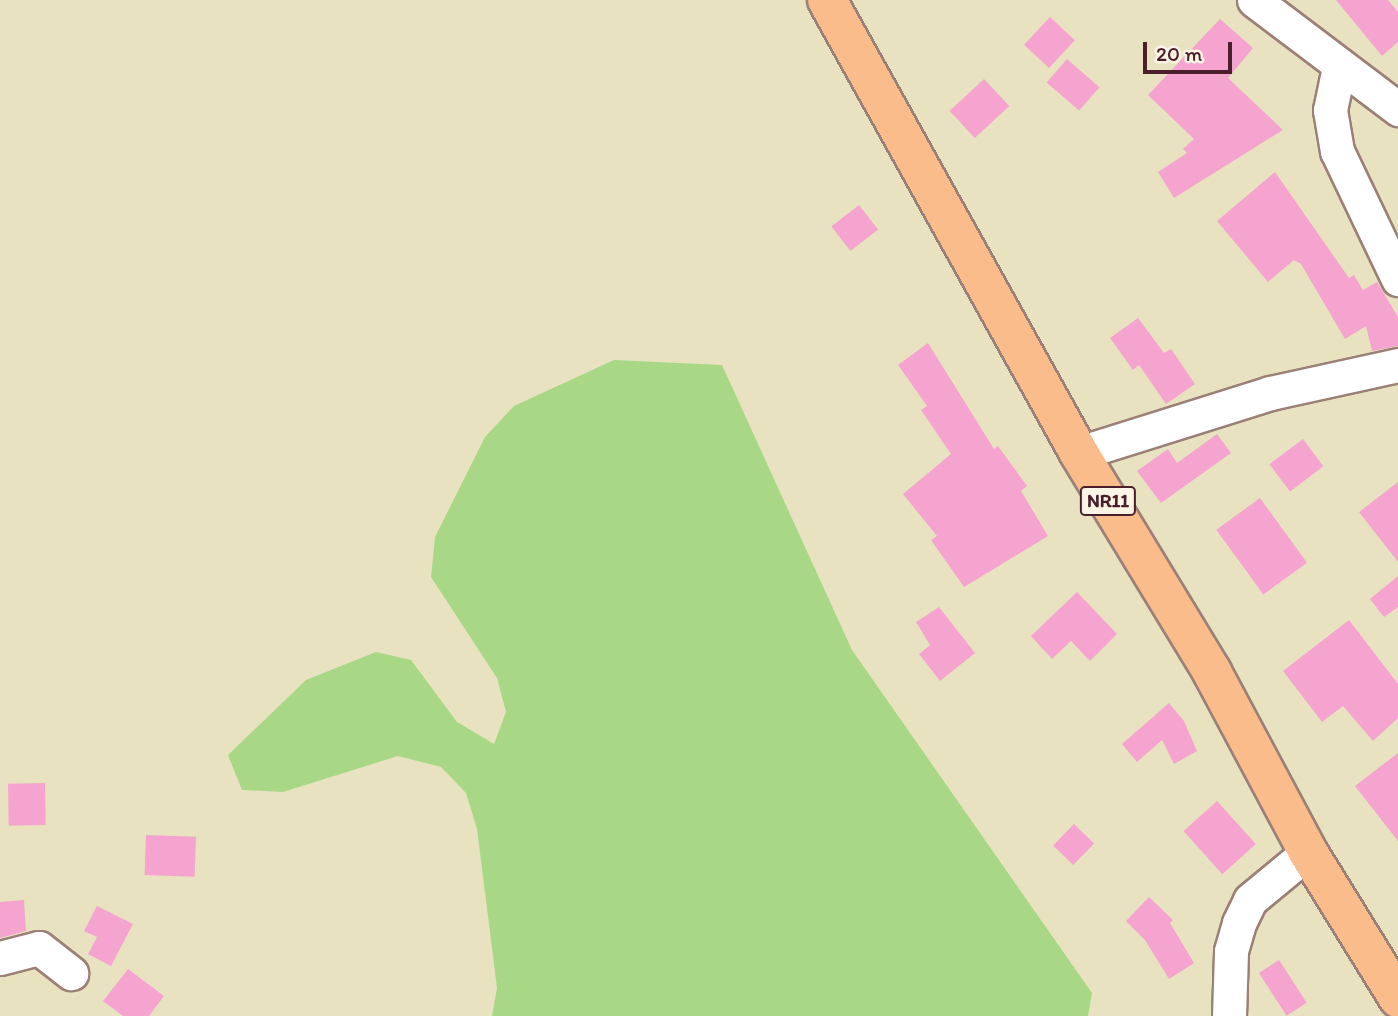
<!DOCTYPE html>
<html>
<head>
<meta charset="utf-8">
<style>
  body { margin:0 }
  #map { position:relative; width:1398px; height:1016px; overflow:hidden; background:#e9e2c0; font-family:Itim,sans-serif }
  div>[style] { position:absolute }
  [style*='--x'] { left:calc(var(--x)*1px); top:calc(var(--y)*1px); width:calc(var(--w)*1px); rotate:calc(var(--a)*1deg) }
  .green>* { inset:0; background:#a8d886 }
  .building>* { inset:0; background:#f4a4ce; transform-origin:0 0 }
  .roads { filter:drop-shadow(2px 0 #9a8076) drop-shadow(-2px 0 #9a8076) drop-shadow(0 2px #9a8076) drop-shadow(0 -2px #9a8076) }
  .minor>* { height:33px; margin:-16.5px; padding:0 16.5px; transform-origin:16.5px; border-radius:16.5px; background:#fff }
  .highway>* { height:38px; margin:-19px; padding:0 19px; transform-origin:19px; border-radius:19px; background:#fabc8b }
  span { translate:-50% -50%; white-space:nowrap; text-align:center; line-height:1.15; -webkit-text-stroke:7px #fcf5e5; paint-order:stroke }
  .shield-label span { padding:2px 5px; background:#fcf5e5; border:2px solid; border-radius:5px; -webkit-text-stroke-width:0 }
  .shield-label { font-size:19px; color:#4a1f2b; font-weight:700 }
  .scale { position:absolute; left:1143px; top:42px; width:89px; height:32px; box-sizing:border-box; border:4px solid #4a1f2b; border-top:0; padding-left:9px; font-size:21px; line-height:24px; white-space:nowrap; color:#4a1f2b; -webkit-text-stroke:5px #fcf5e5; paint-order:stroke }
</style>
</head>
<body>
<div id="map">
  <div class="green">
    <div style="clip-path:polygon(614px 360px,722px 365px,852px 650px,1092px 993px,1088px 1016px,492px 1016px,497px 988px,477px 829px,466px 793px,441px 767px,398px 756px,283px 792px,242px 790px,228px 755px,306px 680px,376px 652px,411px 660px,457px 722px,494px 744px,506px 712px,497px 678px,431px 577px,435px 537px,485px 437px,514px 406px)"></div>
  </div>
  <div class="building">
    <div style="clip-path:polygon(1336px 0,1388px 0,1398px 12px,1398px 42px,1382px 56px)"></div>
    <div style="left:1050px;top:17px;width:34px;height:38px;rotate:43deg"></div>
    <div style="clip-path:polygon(1220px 19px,1253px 48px,1228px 78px,1283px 130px,1174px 198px,1158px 172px,1187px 153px,1183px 149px,1194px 139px,1148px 95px)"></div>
    <div style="left:1067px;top:59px;width:43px;height:31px;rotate:41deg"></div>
    <div style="left:984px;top:79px;width:37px;height:47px;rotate:47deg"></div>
    <div style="clip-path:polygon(1275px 172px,1349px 278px,1354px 275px,1363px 290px,1377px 282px,1398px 317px,1398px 346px,1372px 351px,1366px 326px,1345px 339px,1301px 264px,1294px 260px,1268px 282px,1217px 221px)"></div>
    <div style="left:859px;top:205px;width:31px;height:35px;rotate:52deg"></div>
    <div style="clip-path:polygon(1138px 318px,1164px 353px,1171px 349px,1195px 384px,1166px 404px,1139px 365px,1133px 370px,1110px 338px)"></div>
    <div style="clip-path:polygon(928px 343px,994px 449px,998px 446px,1027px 486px,1021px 491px,1048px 536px,964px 587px,931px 540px,937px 536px,903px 494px,951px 454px,921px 410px,927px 406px,898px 365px)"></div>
    <div style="clip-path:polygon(1217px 434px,1231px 453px,1161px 503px,1137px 471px,1168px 449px,1177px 463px)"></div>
    <div style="left:1303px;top:439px;width:34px;height:42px;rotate:53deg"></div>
    <div style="clip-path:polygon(1398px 482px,1398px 562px,1359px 512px)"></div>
    <div style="left:1260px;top:498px;width:80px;height:54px;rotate:54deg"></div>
    <div style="clip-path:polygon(1398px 576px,1398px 607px,1384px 617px,1370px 599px)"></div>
    <div style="clip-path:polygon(1077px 592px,1117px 634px,1090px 661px,1071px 641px,1052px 659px,1031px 636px)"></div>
    <div style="clip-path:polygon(939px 607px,975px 653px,940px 681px,919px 654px,930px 645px,916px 622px)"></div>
    <div style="clip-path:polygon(1349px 620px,1398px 684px,1398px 718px,1373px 741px,1343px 706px,1322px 722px,1283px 671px)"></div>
    <div style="clip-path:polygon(1169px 703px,1184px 721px,1197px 751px,1174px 764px,1162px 740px,1137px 762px,1122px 744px)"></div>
    <div style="clip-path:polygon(1398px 753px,1398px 841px,1355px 786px)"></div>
    <div style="left:45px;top:783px;width:42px;height:37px;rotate:89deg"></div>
    <div style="left:1217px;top:801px;width:58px;height:45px;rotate:48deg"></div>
    <div style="left:1074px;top:824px;width:28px;height:30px;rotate:44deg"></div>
    <div style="left:146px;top:835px;width:50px;height:40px;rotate:2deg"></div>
    <div style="clip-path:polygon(1149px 897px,1173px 920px,1170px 923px,1194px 963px,1169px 979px,1145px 940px,1126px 921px)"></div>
    <div style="clip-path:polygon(24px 900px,26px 931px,0 938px,0 902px)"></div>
    <div style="clip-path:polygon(97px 906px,133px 924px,111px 966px,88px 954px,97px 937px,84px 931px)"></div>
    <div style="left:1279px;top:960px;width:51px;height:24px;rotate:57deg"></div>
    <div style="clip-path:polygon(128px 969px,164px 996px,149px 1016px,123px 1016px,103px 1001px)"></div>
  </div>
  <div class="roads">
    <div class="minor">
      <div style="--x:1254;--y:0;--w:181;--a:37.1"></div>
      <div style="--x:1339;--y:67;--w:44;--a:101.8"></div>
      <div style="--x:1330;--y:110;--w:42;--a:80.3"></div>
      <div style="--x:1337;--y:151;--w:142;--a:64.5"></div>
      <div style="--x:1079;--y:453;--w:200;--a:-17.4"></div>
      <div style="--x:1270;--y:393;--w:131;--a:-12.3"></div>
      <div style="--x:0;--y:958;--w:40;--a:-14.4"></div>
      <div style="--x:39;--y:948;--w:41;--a:38"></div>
      <div style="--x:1229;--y:1016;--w:65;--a:-88.2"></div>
      <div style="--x:1231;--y:951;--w:29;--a:-74"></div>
      <div style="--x:1239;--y:923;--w:25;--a:-64"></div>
      <div style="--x:1250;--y:900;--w:75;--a:-39.6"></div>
    </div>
    <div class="highway">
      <div style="--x:827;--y:0;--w:518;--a:60.91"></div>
      <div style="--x:1079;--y:453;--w:256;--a:58.7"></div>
      <div style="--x:1212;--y:672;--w:204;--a:61.9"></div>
      <div style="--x:1308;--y:852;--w:172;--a:58.3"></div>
    </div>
  </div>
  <div class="shield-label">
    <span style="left:1108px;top:501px">NR11</span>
  </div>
  <div class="scale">20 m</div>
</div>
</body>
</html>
